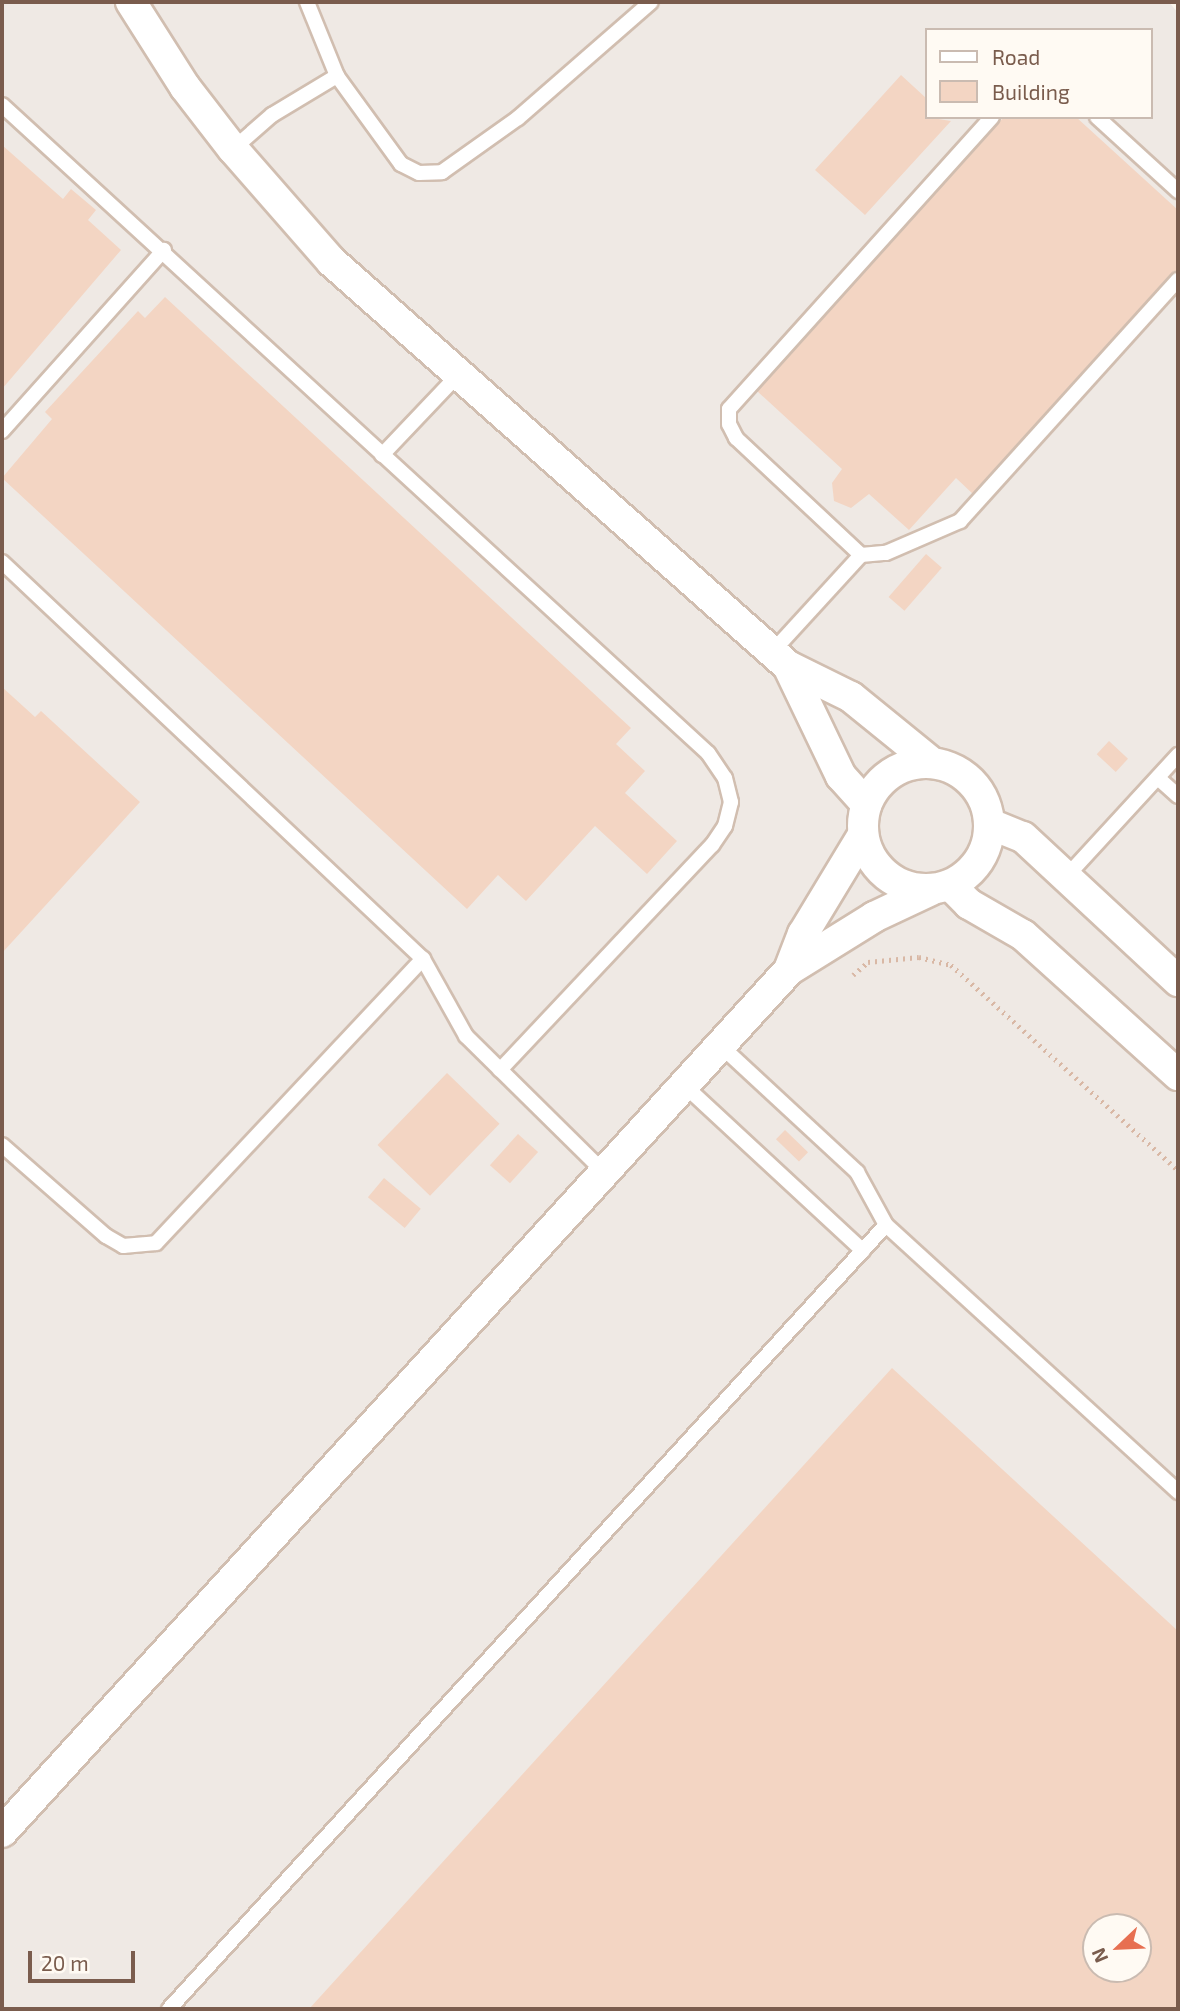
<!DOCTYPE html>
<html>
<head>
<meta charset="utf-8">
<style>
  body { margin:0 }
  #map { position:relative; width:1180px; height:2011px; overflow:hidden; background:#fdf6ec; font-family:"Exo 2",sans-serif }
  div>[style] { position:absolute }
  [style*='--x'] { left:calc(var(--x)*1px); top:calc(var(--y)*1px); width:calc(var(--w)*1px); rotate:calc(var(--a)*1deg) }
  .industrial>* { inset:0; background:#efe9e4 }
  .building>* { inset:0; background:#f3d5c3; transform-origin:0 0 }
  .path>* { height:4.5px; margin-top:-2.25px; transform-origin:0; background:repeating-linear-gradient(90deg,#d9b8a5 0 2px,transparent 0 7px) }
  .roads { filter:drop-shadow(2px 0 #d1beb0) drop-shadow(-2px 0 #d1beb0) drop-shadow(0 2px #d1beb0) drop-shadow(0 -2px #d1beb0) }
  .lane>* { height:14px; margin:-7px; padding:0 7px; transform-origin:7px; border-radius:7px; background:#fff }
  .street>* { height:30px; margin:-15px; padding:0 15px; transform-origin:15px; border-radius:15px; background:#fff }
  .street>.ring { margin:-15px; padding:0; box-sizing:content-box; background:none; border:30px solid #fff; border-radius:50% }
  span { translate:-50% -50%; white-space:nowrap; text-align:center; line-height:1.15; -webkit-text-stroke:5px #fffaf3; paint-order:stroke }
  .frame { position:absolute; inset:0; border:4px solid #7a5c4d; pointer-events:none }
  .legend { position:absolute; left:925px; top:28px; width:228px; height:91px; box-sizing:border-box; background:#fffaf3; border:2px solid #cabbb1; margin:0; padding:9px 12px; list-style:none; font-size:21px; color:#7a5c4d }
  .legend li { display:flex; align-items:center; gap:14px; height:35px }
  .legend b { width:35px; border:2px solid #cabbb1 }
  .north { position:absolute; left:1082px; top:1913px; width:70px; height:70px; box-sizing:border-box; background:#fffaf3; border:2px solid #cabbb1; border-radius:50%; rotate:247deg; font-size:19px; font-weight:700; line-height:28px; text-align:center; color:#7a5c4d }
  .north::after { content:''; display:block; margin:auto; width:24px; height:32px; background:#e76f51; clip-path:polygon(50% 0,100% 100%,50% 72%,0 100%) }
  .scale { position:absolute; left:28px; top:1951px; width:107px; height:32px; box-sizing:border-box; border:4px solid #7a5c4d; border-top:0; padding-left:9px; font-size:21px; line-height:24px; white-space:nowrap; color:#7a5c4d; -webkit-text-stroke:5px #fffaf3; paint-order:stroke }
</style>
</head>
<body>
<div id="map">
  <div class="industrial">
    <div style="clip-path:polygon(evenodd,2px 2px,1169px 2px,1178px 13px,1178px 2009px,2px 2009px,2px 2px,926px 30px,1150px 30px,1150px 117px,926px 117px,926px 30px,2px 2px,1096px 1927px,1138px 1927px,1138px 1969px,1096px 1969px,1096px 1927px)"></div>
  </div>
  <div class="building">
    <div style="clip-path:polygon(901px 75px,926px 98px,926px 117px,951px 121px,865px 215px,815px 170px)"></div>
    <div style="clip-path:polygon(1004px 117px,1076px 117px,1178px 210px,1178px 269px,974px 495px,956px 478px,909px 530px,869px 494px,851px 508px,834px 501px,832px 483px,842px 469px,757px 391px)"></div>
    <div style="clip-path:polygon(2px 145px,63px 199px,71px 189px,96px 210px,88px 220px,121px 250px,2px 389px)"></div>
    <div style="clip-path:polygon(165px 297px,631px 728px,616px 744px,645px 771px,625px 793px,677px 841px,647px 874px,595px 826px,526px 901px,498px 875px,467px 909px,2px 478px,52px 419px,45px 412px,138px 311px,145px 318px)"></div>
    <div style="left:926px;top:554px;width:21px;height:57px;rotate:41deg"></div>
    <div style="clip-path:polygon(2px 687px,35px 717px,41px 711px,140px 802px,2px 953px)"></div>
    <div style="left:1109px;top:741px;width:26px;height:18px;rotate:43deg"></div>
    <div style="left:447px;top:1073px;width:73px;height:100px;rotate:44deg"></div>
    <div style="left:785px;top:1130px;width:32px;height:13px;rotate:44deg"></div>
    <div style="left:518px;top:1134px;width:27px;height:42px;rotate:42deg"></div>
    <div style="left:384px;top:1178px;width:48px;height:25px;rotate:40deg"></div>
    <div style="clip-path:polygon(evenodd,892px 1368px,1178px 1631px,1178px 2009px,309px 2009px,892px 1368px,1096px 1927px,1138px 1927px,1138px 1969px,1096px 1969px,1096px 1927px)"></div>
  </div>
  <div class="path">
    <div style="--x:853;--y:975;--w:20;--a:-41"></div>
    <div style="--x:868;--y:962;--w:51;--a:-5.6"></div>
    <div style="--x:919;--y:957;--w:33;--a:14"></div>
    <div style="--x:951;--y:965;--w:306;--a:42.1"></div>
  </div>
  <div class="roads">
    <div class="lane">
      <div style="--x:307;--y:2;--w:80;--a:67.9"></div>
      <div style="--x:2;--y:105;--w:958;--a:42.55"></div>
      <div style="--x:708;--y:753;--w:30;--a:56"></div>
      <div style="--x:725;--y:778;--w:25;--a:76"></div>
      <div style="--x:731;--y:802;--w:25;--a:104"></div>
      <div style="--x:725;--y:826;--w:23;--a:124"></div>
      <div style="--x:712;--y:845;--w:309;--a:133.3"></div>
      <div style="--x:992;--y:117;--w:393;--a:132"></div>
      <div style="--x:729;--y:409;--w:15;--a:90"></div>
      <div style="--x:729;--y:424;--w:16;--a:63"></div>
      <div style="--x:736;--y:438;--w:171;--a:43.1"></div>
      <div style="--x:861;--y:555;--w:25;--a:-5"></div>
      <div style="--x:886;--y:553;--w:81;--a:-23.4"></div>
      <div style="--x:960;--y:521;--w:325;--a:-47.9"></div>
      <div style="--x:1097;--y:117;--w:110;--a:42.4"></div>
      <div style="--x:233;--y:149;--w:52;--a:-41.1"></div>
      <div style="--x:272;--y:115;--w:76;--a:-31"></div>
      <div style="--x:337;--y:76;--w:109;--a:54"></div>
      <div style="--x:401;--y:164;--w:20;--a:27"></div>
      <div style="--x:419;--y:173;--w:23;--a:-2"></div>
      <div style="--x:442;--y:172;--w:93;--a:-35.4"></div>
      <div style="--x:518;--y:118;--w:176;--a:-41.1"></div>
      <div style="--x:2;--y:431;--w:243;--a:-48.2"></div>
      <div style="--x:382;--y:455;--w:110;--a:-46.5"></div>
      <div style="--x:2;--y:562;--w:579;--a:43.32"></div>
      <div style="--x:423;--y:959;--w:88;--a:60.8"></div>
      <div style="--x:466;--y:1036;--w:194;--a:44.6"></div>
      <div style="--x:773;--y:651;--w:130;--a:-47.5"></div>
      <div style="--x:1158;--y:778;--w:27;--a:42"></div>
      <div style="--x:1066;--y:877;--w:166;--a:-47.4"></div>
      <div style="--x:720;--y:1045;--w:187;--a:42.8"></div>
      <div style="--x:857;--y:1172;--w:60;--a:61.3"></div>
      <div style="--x:684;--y:1085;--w:244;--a:42.8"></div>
      <div style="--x:2;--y:1145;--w:138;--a:41.2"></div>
      <div style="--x:106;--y:1236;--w:20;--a:30"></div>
      <div style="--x:123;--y:1246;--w:33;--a:-5"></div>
      <div style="--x:156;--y:1243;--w:390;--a:-46.8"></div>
      <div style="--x:169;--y:2009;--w:1062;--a:-47.56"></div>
      <div style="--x:886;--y:1225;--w:396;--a:42.4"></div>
    </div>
    <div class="street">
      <div style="--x:131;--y:2;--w:101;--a:57.6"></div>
      <div style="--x:185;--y:87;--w:78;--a:52.3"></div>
      <div style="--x:233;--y:149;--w:149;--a:48.8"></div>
      <div style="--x:331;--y:261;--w:611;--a:41.55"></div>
      <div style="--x:788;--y:666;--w:122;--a:64.3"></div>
      <div style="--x:841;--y:776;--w:38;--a:48"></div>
      <div style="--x:788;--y:666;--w:70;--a:26.2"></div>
      <div style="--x:851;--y:697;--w:103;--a:39.1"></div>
      <div class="ring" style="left:863px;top:763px;width:96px;height:96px"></div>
      <div style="--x:990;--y:824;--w:35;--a:22"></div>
      <div style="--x:1023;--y:837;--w:212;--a:42.9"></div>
      <div style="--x:950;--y:885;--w:27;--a:45"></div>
      <div style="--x:969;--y:904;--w:62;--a:29.9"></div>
      <div style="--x:1023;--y:935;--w:209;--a:42.1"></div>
      <div style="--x:789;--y:970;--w:100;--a:-31.9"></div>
      <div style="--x:874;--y:917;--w:63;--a:-25.3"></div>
      <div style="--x:2;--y:1832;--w:1167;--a:-47.6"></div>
      <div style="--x:789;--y:970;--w:39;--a:-69"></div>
      <div style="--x:803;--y:934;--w:116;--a:-58.8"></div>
    </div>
  </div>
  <div class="frame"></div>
  <ul class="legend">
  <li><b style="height:9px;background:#fff"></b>Road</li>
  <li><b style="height:19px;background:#f3d5c3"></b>Building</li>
  </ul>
  <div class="north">N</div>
  <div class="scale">20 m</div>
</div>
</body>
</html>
